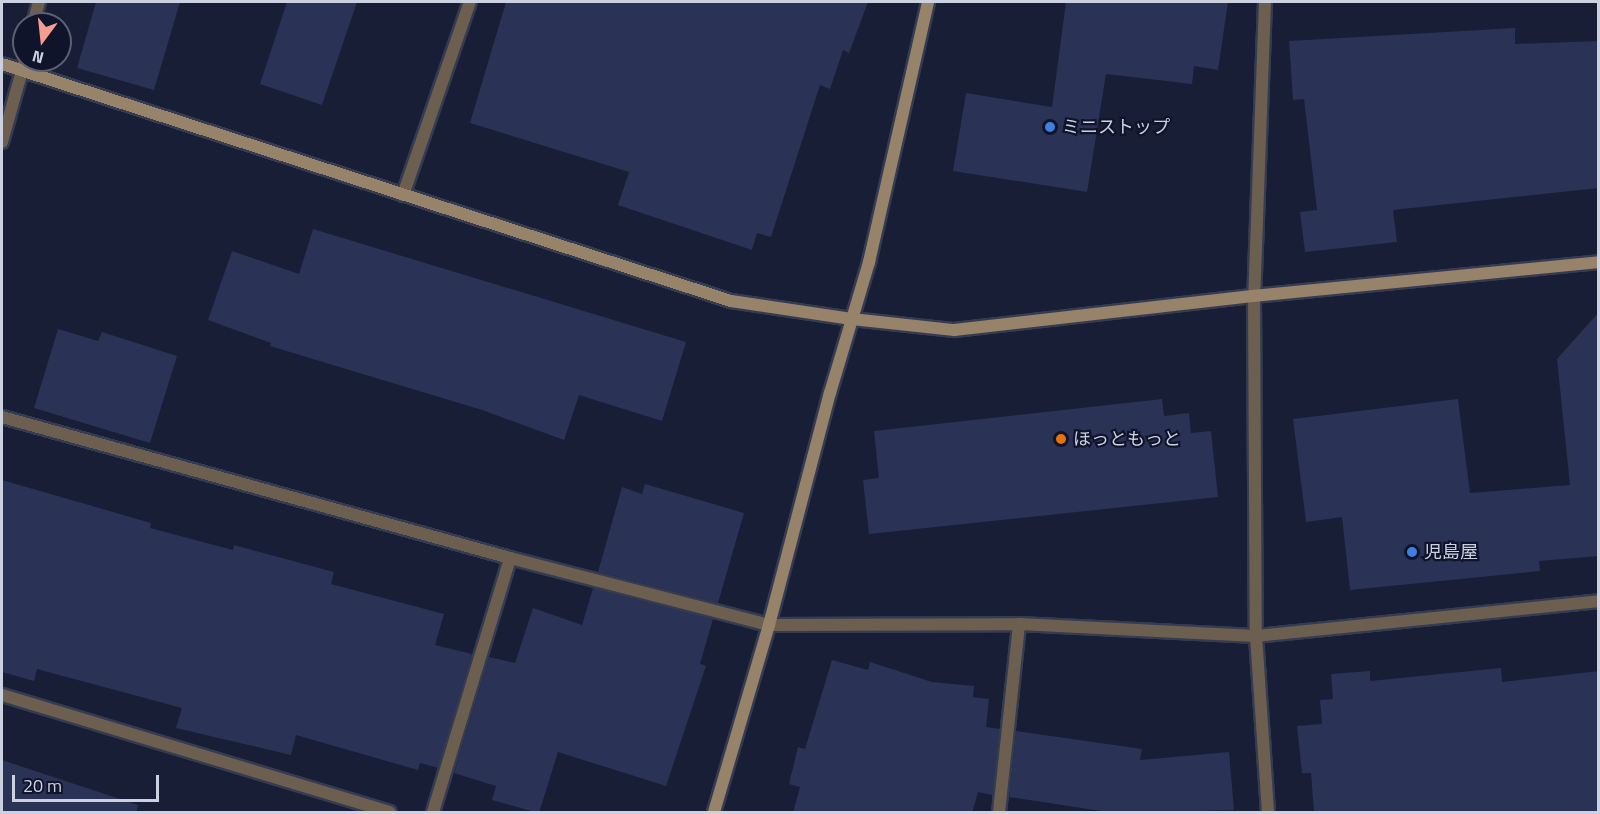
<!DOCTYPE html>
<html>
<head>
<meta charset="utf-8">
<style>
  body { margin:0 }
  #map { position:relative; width:1600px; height:814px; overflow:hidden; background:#181e35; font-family:"Titillium Web","Noto Sans JP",sans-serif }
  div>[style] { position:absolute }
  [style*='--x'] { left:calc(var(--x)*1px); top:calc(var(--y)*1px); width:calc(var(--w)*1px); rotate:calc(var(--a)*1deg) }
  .building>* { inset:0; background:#2a3256 }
  .roads { filter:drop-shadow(2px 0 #353b51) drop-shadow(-2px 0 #353b51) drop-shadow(0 2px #353b51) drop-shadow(0 -2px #353b51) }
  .street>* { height:12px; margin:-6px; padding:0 6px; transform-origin:6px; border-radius:6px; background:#6c5f4f }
  .secondary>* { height:12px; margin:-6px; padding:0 6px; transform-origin:6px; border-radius:6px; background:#978369 }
  .dots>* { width:16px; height:16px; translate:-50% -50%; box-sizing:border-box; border:3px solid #10142b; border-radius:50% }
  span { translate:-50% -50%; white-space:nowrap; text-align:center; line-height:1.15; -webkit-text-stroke:4.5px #10142b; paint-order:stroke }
  .poi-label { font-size:18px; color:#ccd1e2 }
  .left { translate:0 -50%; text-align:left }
  .frame { position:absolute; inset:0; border:3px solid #ccd1e2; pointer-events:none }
  .north { position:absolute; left:12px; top:12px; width:60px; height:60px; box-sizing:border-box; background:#10142b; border:2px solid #5b6074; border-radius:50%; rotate:195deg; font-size:16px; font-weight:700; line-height:24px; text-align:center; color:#ccd1e2 }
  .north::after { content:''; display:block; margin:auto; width:21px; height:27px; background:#f59d8f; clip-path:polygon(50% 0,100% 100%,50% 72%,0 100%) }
  .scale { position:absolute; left:12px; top:775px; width:147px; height:27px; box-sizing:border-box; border:3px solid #ccd1e2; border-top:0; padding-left:8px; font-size:18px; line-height:21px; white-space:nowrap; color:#ccd1e2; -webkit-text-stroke:4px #10142b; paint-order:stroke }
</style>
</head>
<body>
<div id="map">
  <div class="building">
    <div style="clip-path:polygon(96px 2px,180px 2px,154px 90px,77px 68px)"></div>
    <div style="clip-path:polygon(287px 2px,357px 2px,322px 105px,260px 84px)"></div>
    <div style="clip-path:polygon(506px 2px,868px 2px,849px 53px,843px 50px,830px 89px,820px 85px,771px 237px,757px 233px,752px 250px,618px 205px,629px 172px,470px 123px)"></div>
    <div style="clip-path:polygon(1066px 2px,1228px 2px,1218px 70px,1194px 66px,1192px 84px,1106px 74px,1087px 192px,953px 171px,966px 93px,1052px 107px)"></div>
    <div style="clip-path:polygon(1515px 28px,1515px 44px,1599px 41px,1599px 188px,1393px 210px,1397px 242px,1305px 252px,1300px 212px,1317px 210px,1304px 99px,1293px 100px,1289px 41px)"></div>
    <div style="clip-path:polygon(313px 229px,686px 342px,662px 421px,579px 395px,564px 440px,482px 410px,270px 346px,271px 343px,208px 320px,232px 251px,299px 274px)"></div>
    <div style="clip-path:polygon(1599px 312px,1599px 556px,1539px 561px,1540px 571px,1350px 590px,1342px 517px,1306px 522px,1293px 419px,1458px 399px,1470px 493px,1570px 485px,1557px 359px)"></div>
    <div style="clip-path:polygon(58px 329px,98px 341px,102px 332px,177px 356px,150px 443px,34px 408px)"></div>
    <div style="clip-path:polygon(1162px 399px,1164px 416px,1189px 413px,1191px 433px,1211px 431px,1218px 497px,869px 534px,863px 480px,879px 478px,874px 431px)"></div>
    <div style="clip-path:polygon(2px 480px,151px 523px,150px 528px,233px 550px,234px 545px,334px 572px,331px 584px,444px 614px,435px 645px,472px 654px,438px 768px,420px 763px,418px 770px,296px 735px,291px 755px,176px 728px,182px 708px,37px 669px,34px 681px,2px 672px)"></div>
    <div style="clip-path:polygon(645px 484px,744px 513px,718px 603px,598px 572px,622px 487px,642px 494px)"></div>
    <div style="clip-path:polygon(593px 588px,713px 619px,700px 664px,706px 666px,666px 786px,558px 752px,539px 813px,492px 800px,496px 786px,454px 773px,489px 657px,515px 663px,533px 608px,582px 625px)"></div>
    <div style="clip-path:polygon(832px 660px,868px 670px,870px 662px,932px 682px,974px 686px,973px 697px,989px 699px,986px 727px,1000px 729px,993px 795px,978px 792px,972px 813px,793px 813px,800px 787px,789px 784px,798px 747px,805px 749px)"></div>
    <div style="clip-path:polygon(1501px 668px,1502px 682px,1599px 671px,1599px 813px,1314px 813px,1311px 773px,1302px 773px,1297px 726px,1322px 724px,1320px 700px,1333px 699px,1331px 674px,1370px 671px,1370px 681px)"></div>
    <div style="clip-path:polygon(1016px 731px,1142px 749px,1140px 760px,1229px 752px,1234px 810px,1115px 813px,1009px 797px)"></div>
    <div style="clip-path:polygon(2px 760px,138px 805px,136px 813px,2px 813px)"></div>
  </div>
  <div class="roads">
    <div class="street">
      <div style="--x:1265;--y:2;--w:294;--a:92.1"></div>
      <div style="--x:1254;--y:296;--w:340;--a:89.7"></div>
      <div style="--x:1256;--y:636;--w:176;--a:86.1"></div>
      <div style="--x:33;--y:24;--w:23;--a:-75"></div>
      <div style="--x:2;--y:142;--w:85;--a:-74.3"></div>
      <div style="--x:403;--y:195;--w:204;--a:-70.9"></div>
      <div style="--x:2;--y:417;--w:527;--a:15.51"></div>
      <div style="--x:510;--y:558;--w:268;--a:14.5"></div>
      <div style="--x:769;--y:625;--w:250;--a:-0.2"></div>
      <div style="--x:1019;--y:624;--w:237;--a:2.9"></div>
      <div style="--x:1256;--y:636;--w:344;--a:-5.8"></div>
      <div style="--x:2;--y:695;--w:405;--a:16.8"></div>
      <div style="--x:433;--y:812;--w:265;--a:-73.1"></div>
      <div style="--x:999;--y:812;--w:189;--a:-83.9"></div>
    </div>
    <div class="secondary">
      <div style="--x:2;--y:64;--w:767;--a:18.01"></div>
      <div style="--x:731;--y:301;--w:122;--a:8.5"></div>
      <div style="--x:852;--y:319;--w:103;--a:6.2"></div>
      <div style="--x:954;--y:330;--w:302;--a:-6.5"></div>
      <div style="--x:1254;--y:296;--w:346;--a:-5.6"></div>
      <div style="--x:714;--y:812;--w:195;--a:-73.6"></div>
      <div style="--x:769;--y:625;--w:240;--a:-75.3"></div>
      <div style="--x:830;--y:393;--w:137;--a:-73.4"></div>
      <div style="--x:869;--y:262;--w:267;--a:-77.2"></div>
    </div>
  </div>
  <div class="dots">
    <div style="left:1050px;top:127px;background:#3f7fe0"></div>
    <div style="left:1061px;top:439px;background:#e8710a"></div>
    <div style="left:1412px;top:552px;background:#3f7fe0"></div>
  </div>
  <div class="poi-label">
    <span class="left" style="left:1062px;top:127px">ミニストップ</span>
    <span class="left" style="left:1073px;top:439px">ほっともっと</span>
    <span class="left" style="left:1424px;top:552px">児島屋</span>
  </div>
  <div class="frame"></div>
  <div class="north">N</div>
  <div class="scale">20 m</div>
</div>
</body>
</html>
